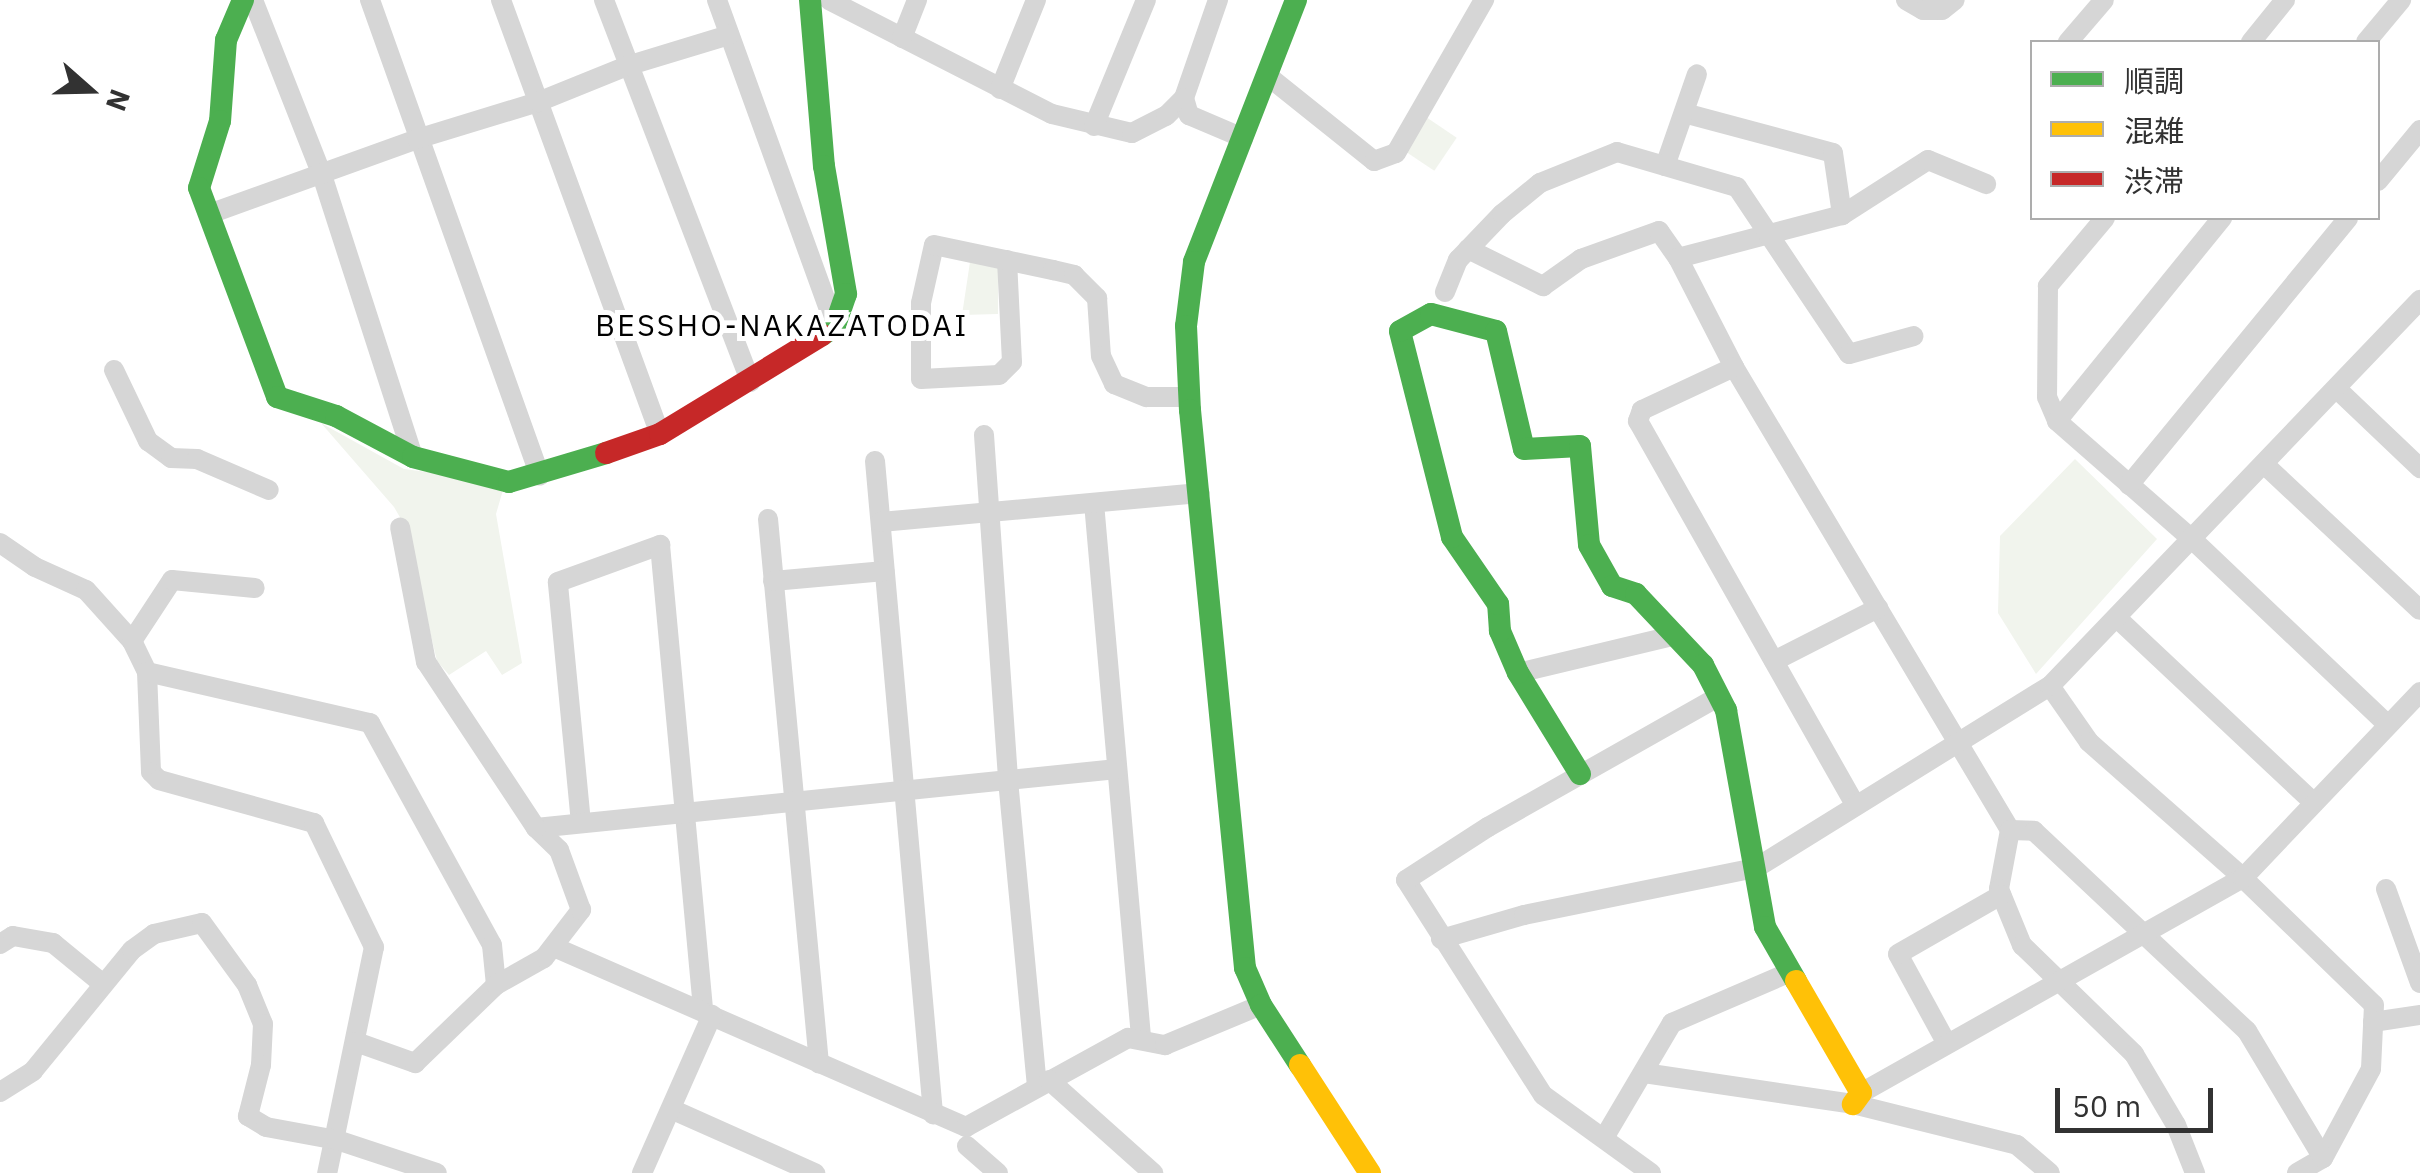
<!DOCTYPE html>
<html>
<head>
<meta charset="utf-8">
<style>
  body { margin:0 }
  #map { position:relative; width:2420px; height:1173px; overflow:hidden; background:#fff; font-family:"IBM Plex Sans","Noto Sans JP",sans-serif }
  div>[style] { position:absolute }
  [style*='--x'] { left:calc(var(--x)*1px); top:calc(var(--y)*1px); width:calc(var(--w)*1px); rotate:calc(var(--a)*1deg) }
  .green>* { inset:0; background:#f1f4ed; transform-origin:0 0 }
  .street>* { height:20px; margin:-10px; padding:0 10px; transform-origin:10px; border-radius:10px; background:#d6d6d6 }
  .fast>* { height:22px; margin:-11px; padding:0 11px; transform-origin:11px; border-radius:11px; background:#4caf50 }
  .slow>* { height:22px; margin:-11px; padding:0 11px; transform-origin:11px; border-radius:11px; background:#ffc107 }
  .jam>* { height:22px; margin:-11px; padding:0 11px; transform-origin:11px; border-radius:11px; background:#c62828 }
  span { translate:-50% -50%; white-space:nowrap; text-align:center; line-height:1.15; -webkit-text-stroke:10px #fff; paint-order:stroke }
  .neighbourhood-label { font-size:30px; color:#000; letter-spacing:2.5px }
  .legend { position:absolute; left:2030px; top:40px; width:350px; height:180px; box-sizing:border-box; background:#fff; border:2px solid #adadad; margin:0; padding:12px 18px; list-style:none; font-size:30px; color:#323232 }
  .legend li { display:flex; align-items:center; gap:20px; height:50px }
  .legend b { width:50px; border:2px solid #adadad }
  .north { position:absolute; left:40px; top:40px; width:100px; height:100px; -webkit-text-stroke:8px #fff; paint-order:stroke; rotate:110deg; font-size:28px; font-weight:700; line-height:40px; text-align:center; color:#323232 }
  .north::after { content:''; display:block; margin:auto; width:35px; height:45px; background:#323232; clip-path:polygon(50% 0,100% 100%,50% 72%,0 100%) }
  .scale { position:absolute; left:2055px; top:1088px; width:158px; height:45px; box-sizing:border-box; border:5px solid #323232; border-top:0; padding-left:12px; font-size:30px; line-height:35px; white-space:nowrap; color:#323232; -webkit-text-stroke:8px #fff; paint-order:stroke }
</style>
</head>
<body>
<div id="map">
  <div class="green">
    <div style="left:1426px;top:117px;width:37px;height:40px;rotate:34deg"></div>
    <div style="clip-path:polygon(970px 262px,998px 268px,998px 314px,962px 315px)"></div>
    <div style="clip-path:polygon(321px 423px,404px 469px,458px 476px,503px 490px,496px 514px,522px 663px,502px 675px,486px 651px,449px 675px,437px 661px,405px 526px,394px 507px)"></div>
    <div style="clip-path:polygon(2075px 459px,2157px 539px,2036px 674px,1998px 613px,2000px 536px)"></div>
  </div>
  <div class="street">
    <div style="--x:253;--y:0;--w:188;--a:68.5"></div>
    <div style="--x:322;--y:175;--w:296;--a:72.1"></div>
    <div style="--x:370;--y:0;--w:505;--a:70.35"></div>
    <div style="--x:501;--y:0;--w:462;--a:69.9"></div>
    <div style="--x:604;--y:0;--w:409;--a:69"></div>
    <div style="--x:717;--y:0;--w:347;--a:70.1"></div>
    <div style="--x:829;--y:0;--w:250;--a:27.1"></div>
    <div style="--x:1052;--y:114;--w:82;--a:13.4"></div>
    <div style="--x:1132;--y:133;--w:38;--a:-27"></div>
    <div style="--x:1166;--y:116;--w:25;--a:-45"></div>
    <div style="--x:1184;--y:98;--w:104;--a:-70.9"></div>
    <div style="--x:1906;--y:0;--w:20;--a:30"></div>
    <div style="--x:1923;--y:10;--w:19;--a:0"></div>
    <div style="--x:1942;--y:10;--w:16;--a:-38"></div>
    <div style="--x:902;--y:38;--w:41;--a:-68.5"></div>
    <div style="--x:2068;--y:42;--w:55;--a:-49.4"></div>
    <div style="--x:2251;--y:42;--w:54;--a:-51"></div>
    <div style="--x:2366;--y:42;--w:55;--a:-50.2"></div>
    <div style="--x:1268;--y:76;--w:136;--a:38.7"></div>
    <div style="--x:1374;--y:161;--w:23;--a:-20"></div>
    <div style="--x:1396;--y:153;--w:177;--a:-60.1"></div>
    <div style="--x:1000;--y:89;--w:96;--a:-68"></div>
    <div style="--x:1184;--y:98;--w:18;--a:74"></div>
    <div style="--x:1189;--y:115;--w:59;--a:23.1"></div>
    <div style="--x:1684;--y:113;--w:154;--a:15"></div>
    <div style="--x:1833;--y:153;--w:63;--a:81.7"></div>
    <div style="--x:1094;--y:126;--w:136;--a:-67.6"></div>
    <div style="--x:1665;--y:166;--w:97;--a:-70.8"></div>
    <div style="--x:2378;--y:181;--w:66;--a:-50.5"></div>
    <div style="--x:212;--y:213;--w:218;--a:-19.8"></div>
    <div style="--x:417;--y:139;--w:127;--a:-17"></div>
    <div style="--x:538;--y:102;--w:96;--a:-22"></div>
    <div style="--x:627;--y:66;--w:107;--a:-16.9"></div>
    <div style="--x:2105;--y:218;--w:89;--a:130"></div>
    <div style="--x:2048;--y:286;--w:111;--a:90.5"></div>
    <div style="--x:2047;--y:397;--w:26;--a:67"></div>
    <div style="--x:2057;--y:421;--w:182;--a:41.2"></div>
    <div style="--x:2194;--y:541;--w:267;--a:43.5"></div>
    <div style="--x:1468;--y:249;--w:84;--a:26.3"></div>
    <div style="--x:1543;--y:286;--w:47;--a:-35.4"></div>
    <div style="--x:1581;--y:259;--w:83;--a:-19.7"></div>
    <div style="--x:1659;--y:231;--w:33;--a:55"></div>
    <div style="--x:1678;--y:258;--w:123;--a:62.8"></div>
    <div style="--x:1734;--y:367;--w:539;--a:59.2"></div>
    <div style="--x:2010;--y:830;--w:60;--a:100.6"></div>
    <div style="--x:1999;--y:889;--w:61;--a:67.7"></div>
    <div style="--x:2022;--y:945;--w:156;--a:44.2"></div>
    <div style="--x:2134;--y:1054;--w:82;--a:59.4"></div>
    <div style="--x:2176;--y:1125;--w:52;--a:68.4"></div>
    <div style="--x:1678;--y:258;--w:170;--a:-14.7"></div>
    <div style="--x:1842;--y:215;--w:102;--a:-32.6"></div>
    <div style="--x:1928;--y:160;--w:63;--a:22.5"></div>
    <div style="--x:1007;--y:260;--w:102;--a:87.2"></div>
    <div style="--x:1012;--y:362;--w:18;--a:135"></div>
    <div style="--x:999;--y:375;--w:78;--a:177.1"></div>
    <div style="--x:921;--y:379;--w:76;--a:-90"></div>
    <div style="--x:921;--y:303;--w:59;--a:-77.4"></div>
    <div style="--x:934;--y:245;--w:122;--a:11.9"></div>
    <div style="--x:1053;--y:270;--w:22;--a:13"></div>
    <div style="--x:1074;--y:275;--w:33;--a:45"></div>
    <div style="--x:1097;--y:298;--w:58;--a:86.1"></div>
    <div style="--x:1101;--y:356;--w:31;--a:65"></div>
    <div style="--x:1114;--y:384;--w:35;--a:22"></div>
    <div style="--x:1147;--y:397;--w:43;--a:0"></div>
    <div style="--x:1445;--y:292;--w:35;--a:-68"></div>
    <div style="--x:1458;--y:260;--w:64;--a:-46.3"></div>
    <div style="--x:1502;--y:214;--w:49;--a:-39.2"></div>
    <div style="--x:1540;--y:183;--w:83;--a:-21.9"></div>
    <div style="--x:1617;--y:152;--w:125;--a:16.3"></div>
    <div style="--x:1737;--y:187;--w:201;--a:56.2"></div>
    <div style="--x:1849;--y:354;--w:67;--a:-15.5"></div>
    <div style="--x:1734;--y:367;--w:102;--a:154.9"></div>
    <div style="--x:1642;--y:410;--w:12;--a:110"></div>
    <div style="--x:1638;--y:421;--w:442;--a:60.5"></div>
    <div style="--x:114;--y:370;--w:79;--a:64.4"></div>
    <div style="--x:148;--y:441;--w:29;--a:36"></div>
    <div style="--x:171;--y:458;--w:26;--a:2"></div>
    <div style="--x:197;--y:459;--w:78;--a:23.3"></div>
    <div style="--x:2337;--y:389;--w:115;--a:43.6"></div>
    <div style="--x:2057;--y:421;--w:262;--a:-50.9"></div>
    <div style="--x:984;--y:435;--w:346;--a:86"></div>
    <div style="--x:1008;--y:780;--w:308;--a:84.6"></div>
    <div style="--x:875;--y:461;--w:656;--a:84.92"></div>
    <div style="--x:2265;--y:465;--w:212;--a:43.1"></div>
    <div style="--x:2129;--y:485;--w:345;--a:-50.6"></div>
    <div style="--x:1094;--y:503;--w:536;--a:84.97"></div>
    <div style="--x:768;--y:519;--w:547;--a:84.65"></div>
    <div style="--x:881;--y:522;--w:320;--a:-5.2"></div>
    <div style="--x:0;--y:543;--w:42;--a:34.4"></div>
    <div style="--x:35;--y:567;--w:56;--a:24.3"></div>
    <div style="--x:86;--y:590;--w:69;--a:48"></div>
    <div style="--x:132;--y:641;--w:34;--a:64"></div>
    <div style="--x:147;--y:672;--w:100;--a:87.7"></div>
    <div style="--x:151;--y:772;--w:11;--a:45"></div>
    <div style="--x:159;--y:780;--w:161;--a:15.5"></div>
    <div style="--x:314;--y:823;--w:138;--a:64.2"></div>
    <div style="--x:374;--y:947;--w:231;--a:101.7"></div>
    <div style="--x:773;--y:581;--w:112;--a:-5.1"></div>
    <div style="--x:2117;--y:618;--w:270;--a:43.2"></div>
    <div style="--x:132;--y:641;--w:73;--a:-56.7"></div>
    <div style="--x:172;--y:580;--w:83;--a:5.5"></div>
    <div style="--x:1774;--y:661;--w:117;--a:-27"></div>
    <div style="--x:147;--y:672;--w:229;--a:12.9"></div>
    <div style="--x:370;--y:723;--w:253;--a:61.2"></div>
    <div style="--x:492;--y:945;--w:40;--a:84.3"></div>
    <div style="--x:1518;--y:673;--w:163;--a:-13.5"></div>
    <div style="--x:2050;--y:686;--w:68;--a:55.1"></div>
    <div style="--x:2089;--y:742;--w:205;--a:41.4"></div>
    <div style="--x:2243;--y:878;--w:182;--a:44.1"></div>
    <div style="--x:2374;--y:1005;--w:64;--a:92.7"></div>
    <div style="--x:2371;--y:1069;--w:101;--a:118.3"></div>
    <div style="--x:2323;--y:1158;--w:30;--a:150"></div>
    <div style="--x:581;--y:823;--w:242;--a:-95.5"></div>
    <div style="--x:558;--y:582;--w:109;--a:-19.9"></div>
    <div style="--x:660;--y:545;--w:469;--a:84.7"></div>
    <div style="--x:536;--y:828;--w:584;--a:-5.8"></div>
    <div style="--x:2010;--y:830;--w:24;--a:2"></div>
    <div style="--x:2034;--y:831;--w:292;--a:43.2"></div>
    <div style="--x:2247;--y:1031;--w:148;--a:59.1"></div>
    <div style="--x:2386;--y:889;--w:100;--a:70.1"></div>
    <div style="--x:1441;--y:939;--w:86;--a:-16.1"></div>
    <div style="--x:1524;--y:915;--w:237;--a:-11.5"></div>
    <div style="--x:1756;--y:868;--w:346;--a:-31.8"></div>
    <div style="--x:2050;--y:686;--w:535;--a:-46.21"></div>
    <div style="--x:0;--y:944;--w:15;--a:-32"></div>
    <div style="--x:13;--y:936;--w:41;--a:9.9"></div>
    <div style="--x:53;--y:943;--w:65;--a:39.4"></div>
    <div style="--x:554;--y:947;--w:450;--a:23.6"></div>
    <div style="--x:966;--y:1127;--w:185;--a:-28.8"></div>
    <div style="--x:1128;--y:1038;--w:38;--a:11"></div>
    <div style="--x:1165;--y:1045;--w:104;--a:-22.6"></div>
    <div style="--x:2373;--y:1022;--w:48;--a:-8.5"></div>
    <div style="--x:356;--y:1042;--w:63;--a:19.6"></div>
    <div style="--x:415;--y:1063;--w:112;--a:-43.9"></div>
    <div style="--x:496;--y:985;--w:55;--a:-29.4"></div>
    <div style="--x:544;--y:958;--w:61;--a:-52.4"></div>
    <div style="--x:581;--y:910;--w:64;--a:-110.1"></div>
    <div style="--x:559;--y:850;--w:32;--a:-136"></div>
    <div style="--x:536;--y:828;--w:199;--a:-123.5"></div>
    <div style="--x:426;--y:662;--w:137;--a:-100.9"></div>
    <div style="--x:1947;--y:1044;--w:102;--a:-118.6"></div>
    <div style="--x:1898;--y:954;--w:119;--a:-29.8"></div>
    <div style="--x:1644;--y:1073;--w:211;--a:8.4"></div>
    <div style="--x:1853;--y:1104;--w:169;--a:14"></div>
    <div style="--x:2017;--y:1145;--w:43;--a:40.3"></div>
    <div style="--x:1049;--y:1080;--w:140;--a:41.8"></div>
    <div style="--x:0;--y:1092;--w:39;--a:-32"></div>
    <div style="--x:33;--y:1071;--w:156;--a:-50.7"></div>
    <div style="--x:132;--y:950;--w:27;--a:-36"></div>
    <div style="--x:154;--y:934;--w:49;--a:-12.9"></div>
    <div style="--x:202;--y:923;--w:77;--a:54"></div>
    <div style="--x:247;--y:985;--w:42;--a:67.7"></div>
    <div style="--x:263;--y:1024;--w:41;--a:92.8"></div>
    <div style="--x:261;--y:1065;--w:53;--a:104.3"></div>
    <div style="--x:248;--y:1116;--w:21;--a:31"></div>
    <div style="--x:266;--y:1127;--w:72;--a:10.4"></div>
    <div style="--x:337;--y:1140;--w:105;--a:18.3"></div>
    <div style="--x:1861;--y:1093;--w:438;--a:-29.4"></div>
    <div style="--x:2243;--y:878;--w:257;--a:-46.4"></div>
    <div style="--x:671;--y:1109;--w:158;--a:24"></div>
    <div style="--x:1604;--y:1138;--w:134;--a:-59.4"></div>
    <div style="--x:1672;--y:1023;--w:126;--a:-23.3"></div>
    <div style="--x:967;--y:1146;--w:41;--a:41.1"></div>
    <div style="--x:642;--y:1173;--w:173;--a:-66.1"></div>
    <div style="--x:1651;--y:1173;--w:133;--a:-144.2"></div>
    <div style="--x:1543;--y:1095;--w:255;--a:-122.5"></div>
    <div style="--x:1406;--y:880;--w:98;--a:-32.9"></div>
    <div style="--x:1488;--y:827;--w:264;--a:-29.5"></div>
  </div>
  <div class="fast">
    <div style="--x:243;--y:0;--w:43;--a:113"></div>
    <div style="--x:226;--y:40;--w:81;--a:94.2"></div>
    <div style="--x:220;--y:121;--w:70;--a:107.4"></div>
    <div style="--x:199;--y:188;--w:223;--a:69.5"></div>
    <div style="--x:277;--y:397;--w:62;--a:17.9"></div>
    <div style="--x:336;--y:416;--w:87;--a:28"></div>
    <div style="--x:413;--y:457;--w:99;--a:14.6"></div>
    <div style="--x:509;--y:482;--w:101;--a:-16.6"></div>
    <div style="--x:810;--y:0;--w:167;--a:85.2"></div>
    <div style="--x:824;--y:166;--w:130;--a:80.2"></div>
    <div style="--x:846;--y:294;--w:34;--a:109"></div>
    <div style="--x:835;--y:326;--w:16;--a:145"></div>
    <div style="--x:1296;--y:0;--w:281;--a:111.3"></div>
    <div style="--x:1194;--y:262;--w:64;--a:97.1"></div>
    <div style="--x:1186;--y:326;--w:84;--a:87.3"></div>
    <div style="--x:1190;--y:410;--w:561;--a:84.37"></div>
    <div style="--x:1245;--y:968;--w:40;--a:66.6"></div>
    <div style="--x:1261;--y:1005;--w:72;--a:57"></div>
    <div style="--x:1580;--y:774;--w:119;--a:-121.5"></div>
    <div style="--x:1518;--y:673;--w:46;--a:-113.2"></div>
    <div style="--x:1500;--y:631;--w:27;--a:-94"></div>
    <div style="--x:1498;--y:604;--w:81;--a:-124.5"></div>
    <div style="--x:1452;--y:537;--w:212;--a:-104.2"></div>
    <div style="--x:1400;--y:331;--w:35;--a:-29"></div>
    <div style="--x:1431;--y:314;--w:67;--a:14.7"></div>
    <div style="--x:1496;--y:331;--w:121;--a:76.7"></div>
    <div style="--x:1524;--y:449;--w:56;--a:-3.1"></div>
    <div style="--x:1580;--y:446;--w:99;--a:84.8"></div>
    <div style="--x:1589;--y:545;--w:47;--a:60.7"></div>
    <div style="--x:1612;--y:586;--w:25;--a:18"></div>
    <div style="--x:1636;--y:594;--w:98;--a:46.7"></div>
    <div style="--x:1703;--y:665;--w:51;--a:62.9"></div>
    <div style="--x:1726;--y:710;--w:220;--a:79.8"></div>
    <div style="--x:1765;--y:927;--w:62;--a:60.1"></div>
  </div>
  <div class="slow">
    <div style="--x:1796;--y:981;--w:129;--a:59.9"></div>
    <div style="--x:1861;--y:1093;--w:14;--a:126"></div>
    <div style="--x:1300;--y:1065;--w:129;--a:57.1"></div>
  </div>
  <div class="jam">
    <div style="--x:606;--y:453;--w:57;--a:-19.4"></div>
    <div style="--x:660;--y:434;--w:190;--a:-31.4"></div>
  </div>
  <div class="neighbourhood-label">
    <span style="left:782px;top:325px">BESSHO-NAKAZATODAI</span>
  </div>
  <ul class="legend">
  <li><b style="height:12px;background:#4caf50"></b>順調</li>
  <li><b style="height:12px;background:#ffc107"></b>混雑</li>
  <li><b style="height:12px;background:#c62828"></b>渋滞</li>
  </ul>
  <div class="north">N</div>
  <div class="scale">50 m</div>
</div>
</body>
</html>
